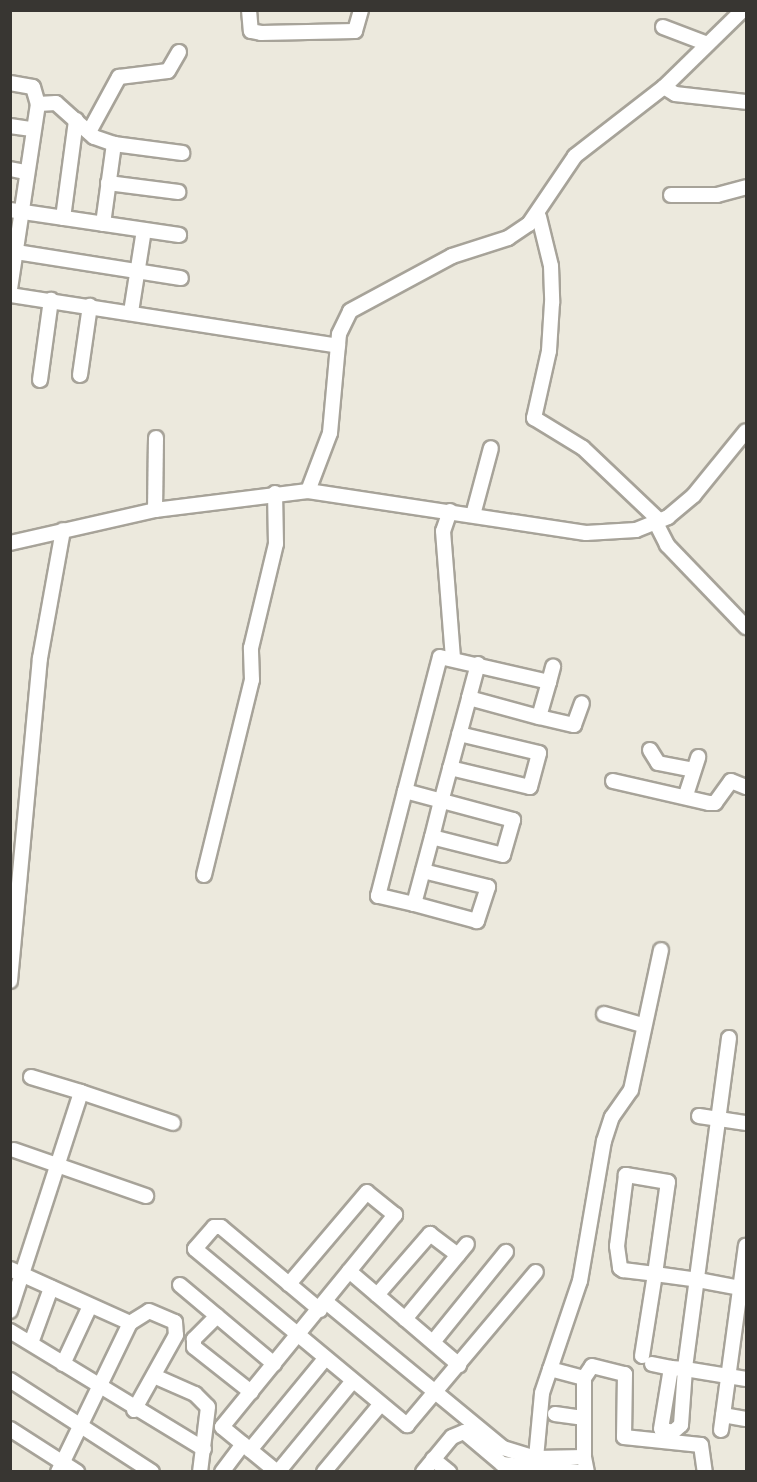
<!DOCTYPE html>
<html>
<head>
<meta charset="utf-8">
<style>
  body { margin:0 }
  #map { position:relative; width:757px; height:1482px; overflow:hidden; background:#ece9dd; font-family:"Noto Sans",sans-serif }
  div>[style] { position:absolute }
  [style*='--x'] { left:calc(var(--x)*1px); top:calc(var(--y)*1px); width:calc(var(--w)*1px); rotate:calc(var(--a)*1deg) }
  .roads { filter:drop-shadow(2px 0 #a7a399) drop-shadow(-2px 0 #a7a399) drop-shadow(0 2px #a7a399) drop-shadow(0 -2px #a7a399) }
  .minor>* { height:14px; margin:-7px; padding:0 7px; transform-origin:7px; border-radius:7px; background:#fff }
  span { translate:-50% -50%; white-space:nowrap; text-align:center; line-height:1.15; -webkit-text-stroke:4.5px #ece9dd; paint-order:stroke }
  .frame { position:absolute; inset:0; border:12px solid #383632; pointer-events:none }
</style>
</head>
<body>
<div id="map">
  <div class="roads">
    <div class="minor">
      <div style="--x:249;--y:10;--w:21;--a:85"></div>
      <div style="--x:251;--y:31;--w:10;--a:11"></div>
      <div style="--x:261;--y:33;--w:94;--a:-1.2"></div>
      <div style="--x:355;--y:31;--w:22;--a:-74"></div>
      <div style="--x:663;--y:27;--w:45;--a:20.9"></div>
      <div style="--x:10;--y:83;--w:23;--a:10"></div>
      <div style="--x:33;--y:87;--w:18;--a:74"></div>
      <div style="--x:664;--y:87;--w:13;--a:32"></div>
      <div style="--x:675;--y:94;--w:71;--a:6.4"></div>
      <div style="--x:10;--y:126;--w:22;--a:8"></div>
      <div style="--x:89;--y:132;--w:63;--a:-61.4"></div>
      <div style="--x:119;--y:77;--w:49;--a:-7"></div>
      <div style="--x:168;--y:71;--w:22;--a:-60"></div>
      <div style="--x:10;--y:169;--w:16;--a:11"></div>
      <div style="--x:108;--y:183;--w:71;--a:7.3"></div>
      <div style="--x:671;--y:195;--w:46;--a:0"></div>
      <div style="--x:717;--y:195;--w:30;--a:-15"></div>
      <div style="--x:10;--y:210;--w:171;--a:8.4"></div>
      <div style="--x:539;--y:217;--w:50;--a:76.2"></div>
      <div style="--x:551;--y:266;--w:37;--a:88"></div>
      <div style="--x:552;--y:303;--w:48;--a:93.6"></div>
      <div style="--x:549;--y:351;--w:69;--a:102.6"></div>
      <div style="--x:534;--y:418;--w:57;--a:31.5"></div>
      <div style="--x:583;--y:448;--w:106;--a:43.5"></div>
      <div style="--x:63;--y:218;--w:99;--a:-82.4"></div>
      <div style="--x:103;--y:224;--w:81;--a:-82.2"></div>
      <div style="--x:10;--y:251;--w:173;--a:9"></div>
      <div style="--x:10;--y:289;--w:187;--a:-81.4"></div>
      <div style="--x:38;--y:104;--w:18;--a:-3"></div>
      <div style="--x:56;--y:103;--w:51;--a:41.8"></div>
      <div style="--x:94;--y:137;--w:21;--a:19"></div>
      <div style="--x:114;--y:144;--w:69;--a:7.5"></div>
      <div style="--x:10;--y:295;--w:332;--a:8.8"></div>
      <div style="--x:131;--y:312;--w:83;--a:-81"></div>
      <div style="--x:80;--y:375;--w:70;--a:-81.8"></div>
      <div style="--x:40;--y:380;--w:81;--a:-82.2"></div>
      <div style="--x:308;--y:491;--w:62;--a:-69.2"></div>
      <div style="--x:330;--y:433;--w:99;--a:-84.8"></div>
      <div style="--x:339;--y:334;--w:25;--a:-64"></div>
      <div style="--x:350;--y:311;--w:116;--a:-28.3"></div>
      <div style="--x:452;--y:256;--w:59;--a:-17.8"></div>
      <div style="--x:508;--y:238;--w:25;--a:-34"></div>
      <div style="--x:529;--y:224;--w:82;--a:-55.9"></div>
      <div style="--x:575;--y:156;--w:113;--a:-37.8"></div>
      <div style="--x:664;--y:87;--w:110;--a:-44.3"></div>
      <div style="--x:155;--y:510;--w:72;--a:-89.2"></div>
      <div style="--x:450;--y:511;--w:21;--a:109"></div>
      <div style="--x:443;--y:531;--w:127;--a:85.5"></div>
      <div style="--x:473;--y:515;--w:69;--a:-75"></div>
      <div style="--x:656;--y:523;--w:25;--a:63"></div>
      <div style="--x:667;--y:545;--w:114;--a:46.1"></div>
      <div style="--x:10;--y:543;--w:149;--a:-12.8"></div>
      <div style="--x:155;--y:510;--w:154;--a:-7.1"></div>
      <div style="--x:308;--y:491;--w:281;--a:8.6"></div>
      <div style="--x:586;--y:533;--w:50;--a:-3.4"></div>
      <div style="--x:636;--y:530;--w:35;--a:-22"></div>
      <div style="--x:668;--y:517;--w:34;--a:-40"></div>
      <div style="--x:694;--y:495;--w:82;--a:-50.9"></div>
      <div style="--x:478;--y:664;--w:35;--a:105"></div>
      <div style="--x:469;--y:698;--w:73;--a:15.2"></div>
      <div style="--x:549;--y:682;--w:16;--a:-75"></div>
      <div style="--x:650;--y:750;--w:15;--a:58"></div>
      <div style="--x:658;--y:763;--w:36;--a:11"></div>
      <div style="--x:450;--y:768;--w:82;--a:13.4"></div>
      <div style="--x:530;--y:787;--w:35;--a:-75"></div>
      <div style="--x:539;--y:753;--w:82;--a:-166.6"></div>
      <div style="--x:613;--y:781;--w:98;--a:12.9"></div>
      <div style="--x:709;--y:803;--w:6;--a:0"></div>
      <div style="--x:715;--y:803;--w:27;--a:-54"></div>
      <div style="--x:731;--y:781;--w:16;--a:22"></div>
      <div style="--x:405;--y:791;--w:138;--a:-75.4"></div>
      <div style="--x:440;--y:657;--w:112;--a:12.9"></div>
      <div style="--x:549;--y:682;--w:36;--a:106"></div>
      <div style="--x:539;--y:717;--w:36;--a:13"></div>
      <div style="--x:574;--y:725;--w:23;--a:-70"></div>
      <div style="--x:686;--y:795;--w:40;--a:-72"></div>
      <div style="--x:423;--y:871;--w:67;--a:13.8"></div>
      <div style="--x:488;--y:887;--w:36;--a:108"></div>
      <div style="--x:477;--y:921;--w:65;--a:-164.9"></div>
      <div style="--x:414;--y:904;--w:69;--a:-75"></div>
      <div style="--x:432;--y:837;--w:36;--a:-76"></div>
      <div style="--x:441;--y:802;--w:108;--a:-74.9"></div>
      <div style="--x:204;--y:875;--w:201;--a:-76.2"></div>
      <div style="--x:252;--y:680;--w:32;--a:-92"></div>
      <div style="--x:251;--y:648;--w:107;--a:-76.5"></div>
      <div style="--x:276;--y:544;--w:51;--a:-91.1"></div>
      <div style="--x:414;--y:904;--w:37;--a:-167"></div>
      <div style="--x:378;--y:896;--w:108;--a:-75.6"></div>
      <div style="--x:405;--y:791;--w:112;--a:15"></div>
      <div style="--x:513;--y:820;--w:36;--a:106"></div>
      <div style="--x:503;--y:855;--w:73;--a:-165.8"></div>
      <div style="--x:10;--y:981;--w:324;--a:-84.7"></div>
      <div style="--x:40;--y:658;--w:130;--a:-79.8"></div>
      <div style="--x:604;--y:1014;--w:40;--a:16"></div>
      <div style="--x:729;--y:1038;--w:334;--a:97.6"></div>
      <div style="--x:685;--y:1369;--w:56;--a:94.1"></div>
      <div style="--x:681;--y:1425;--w:11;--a:139"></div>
      <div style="--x:673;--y:1432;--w:12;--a:-166"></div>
      <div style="--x:661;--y:1429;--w:62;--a:-80.7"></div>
      <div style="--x:671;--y:1368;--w:14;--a:4"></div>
      <div style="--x:685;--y:1369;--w:62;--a:9.3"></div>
      <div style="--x:31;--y:1077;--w:52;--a:16.7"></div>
      <div style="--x:699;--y:1116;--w:48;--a:8.5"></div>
      <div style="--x:14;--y:1150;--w:140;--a:19.2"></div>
      <div style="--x:10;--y:1269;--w:132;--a:24.2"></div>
      <div style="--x:130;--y:1323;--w:22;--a:-32"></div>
      <div style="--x:149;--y:1311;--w:28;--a:23"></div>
      <div style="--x:175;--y:1322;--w:13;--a:86"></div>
      <div style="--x:176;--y:1335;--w:86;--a:119.2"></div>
      <div style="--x:349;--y:1271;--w:145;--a:40.5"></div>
      <div style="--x:180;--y:1285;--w:123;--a:40"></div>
      <div style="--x:377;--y:1295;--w:81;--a:-49"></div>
      <div style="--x:430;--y:1234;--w:35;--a:37"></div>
      <div style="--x:326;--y:1302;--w:229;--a:39.5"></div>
      <div style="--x:503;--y:1448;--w:34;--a:17"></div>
      <div style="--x:536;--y:1458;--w:48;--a:-1.2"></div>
      <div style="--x:584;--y:1457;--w:15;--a:79"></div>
      <div style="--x:320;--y:1310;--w:129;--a:-140"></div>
      <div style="--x:221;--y:1227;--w:7;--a:180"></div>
      <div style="--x:214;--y:1227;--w:29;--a:131"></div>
      <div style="--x:195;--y:1249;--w:276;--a:39.7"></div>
      <div style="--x:407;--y:1425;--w:200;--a:-49.9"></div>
      <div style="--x:10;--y:1311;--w:230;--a:-72"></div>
      <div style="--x:81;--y:1092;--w:97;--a:18.6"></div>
      <div style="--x:217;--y:1316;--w:33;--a:135"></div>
      <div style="--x:194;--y:1339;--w:8;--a:90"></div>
      <div style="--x:194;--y:1347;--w:73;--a:38.3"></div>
      <div style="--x:405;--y:1319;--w:97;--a:-50.4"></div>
      <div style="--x:10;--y:1331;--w:227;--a:31.3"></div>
      <div style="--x:433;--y:1342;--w:116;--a:-51"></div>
      <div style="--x:31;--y:1343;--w:59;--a:-70"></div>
      <div style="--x:642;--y:1356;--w:83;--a:-81"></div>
      <div style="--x:655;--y:1274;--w:93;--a:-82"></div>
      <div style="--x:668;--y:1182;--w:43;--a:-170.5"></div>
      <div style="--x:626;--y:1175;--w:72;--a:97.2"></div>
      <div style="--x:617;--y:1246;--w:22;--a:82"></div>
      <div style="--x:620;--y:1268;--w:4;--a:34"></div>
      <div style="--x:623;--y:1270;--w:32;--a:7"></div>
      <div style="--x:655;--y:1274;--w:43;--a:7.9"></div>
      <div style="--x:698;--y:1280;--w:49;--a:10.6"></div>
      <div style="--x:63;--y:1364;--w:64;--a:-65"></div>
      <div style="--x:652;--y:1364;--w:19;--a:12"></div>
      <div style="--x:550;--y:1369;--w:35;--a:15"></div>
      <div style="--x:154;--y:1376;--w:45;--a:23.7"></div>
      <div style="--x:195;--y:1394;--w:18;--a:45"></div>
      <div style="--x:208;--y:1407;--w:65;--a:97"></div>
      <div style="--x:10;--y:1380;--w:169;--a:32.9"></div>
      <div style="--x:555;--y:1414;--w:28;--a:8"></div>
      <div style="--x:723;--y:1415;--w:23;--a:10"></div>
      <div style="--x:10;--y:1429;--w:80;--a:32.7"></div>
      <div style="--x:721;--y:1430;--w:186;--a:-82.3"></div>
      <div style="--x:250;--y:1450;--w:117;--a:-50.6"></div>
      <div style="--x:584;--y:1457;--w:79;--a:-90"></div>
      <div style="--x:584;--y:1378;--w:14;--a:-56"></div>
      <div style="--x:592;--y:1366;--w:34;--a:14"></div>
      <div style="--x:625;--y:1374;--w:63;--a:90.9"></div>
      <div style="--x:624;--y:1437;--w:77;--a:5.9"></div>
      <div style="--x:701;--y:1445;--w:27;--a:82"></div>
      <div style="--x:536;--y:1458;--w:65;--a:-84.7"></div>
      <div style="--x:542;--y:1393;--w:118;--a:-71.3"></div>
      <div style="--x:580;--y:1281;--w:142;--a:-80.3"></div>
      <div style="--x:604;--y:1141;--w:25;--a:-72"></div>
      <div style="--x:612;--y:1117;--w:33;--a:-55"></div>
      <div style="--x:631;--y:1090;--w:143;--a:-77.9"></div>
      <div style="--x:433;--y:1459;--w:21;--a:39"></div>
      <div style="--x:58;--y:1472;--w:165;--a:-64.2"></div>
      <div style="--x:222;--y:1472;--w:35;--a:-53"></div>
      <div style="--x:277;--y:1472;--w:71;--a:-140.7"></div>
      <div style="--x:222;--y:1427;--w:274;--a:-50.8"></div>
      <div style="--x:395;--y:1215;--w:36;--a:-141"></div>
      <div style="--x:367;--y:1192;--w:121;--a:130.3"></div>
      <div style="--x:278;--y:1472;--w:115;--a:-50.6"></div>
      <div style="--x:324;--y:1472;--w:86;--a:-50.2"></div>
      <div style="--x:423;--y:1472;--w:45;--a:-50.4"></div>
      <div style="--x:452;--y:1437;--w:13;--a:-23"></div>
      <div style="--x:464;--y:1432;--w:50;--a:40.1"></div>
      <div style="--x:502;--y:1464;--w:78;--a:5.9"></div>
    </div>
  </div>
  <div class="frame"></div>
</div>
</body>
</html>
